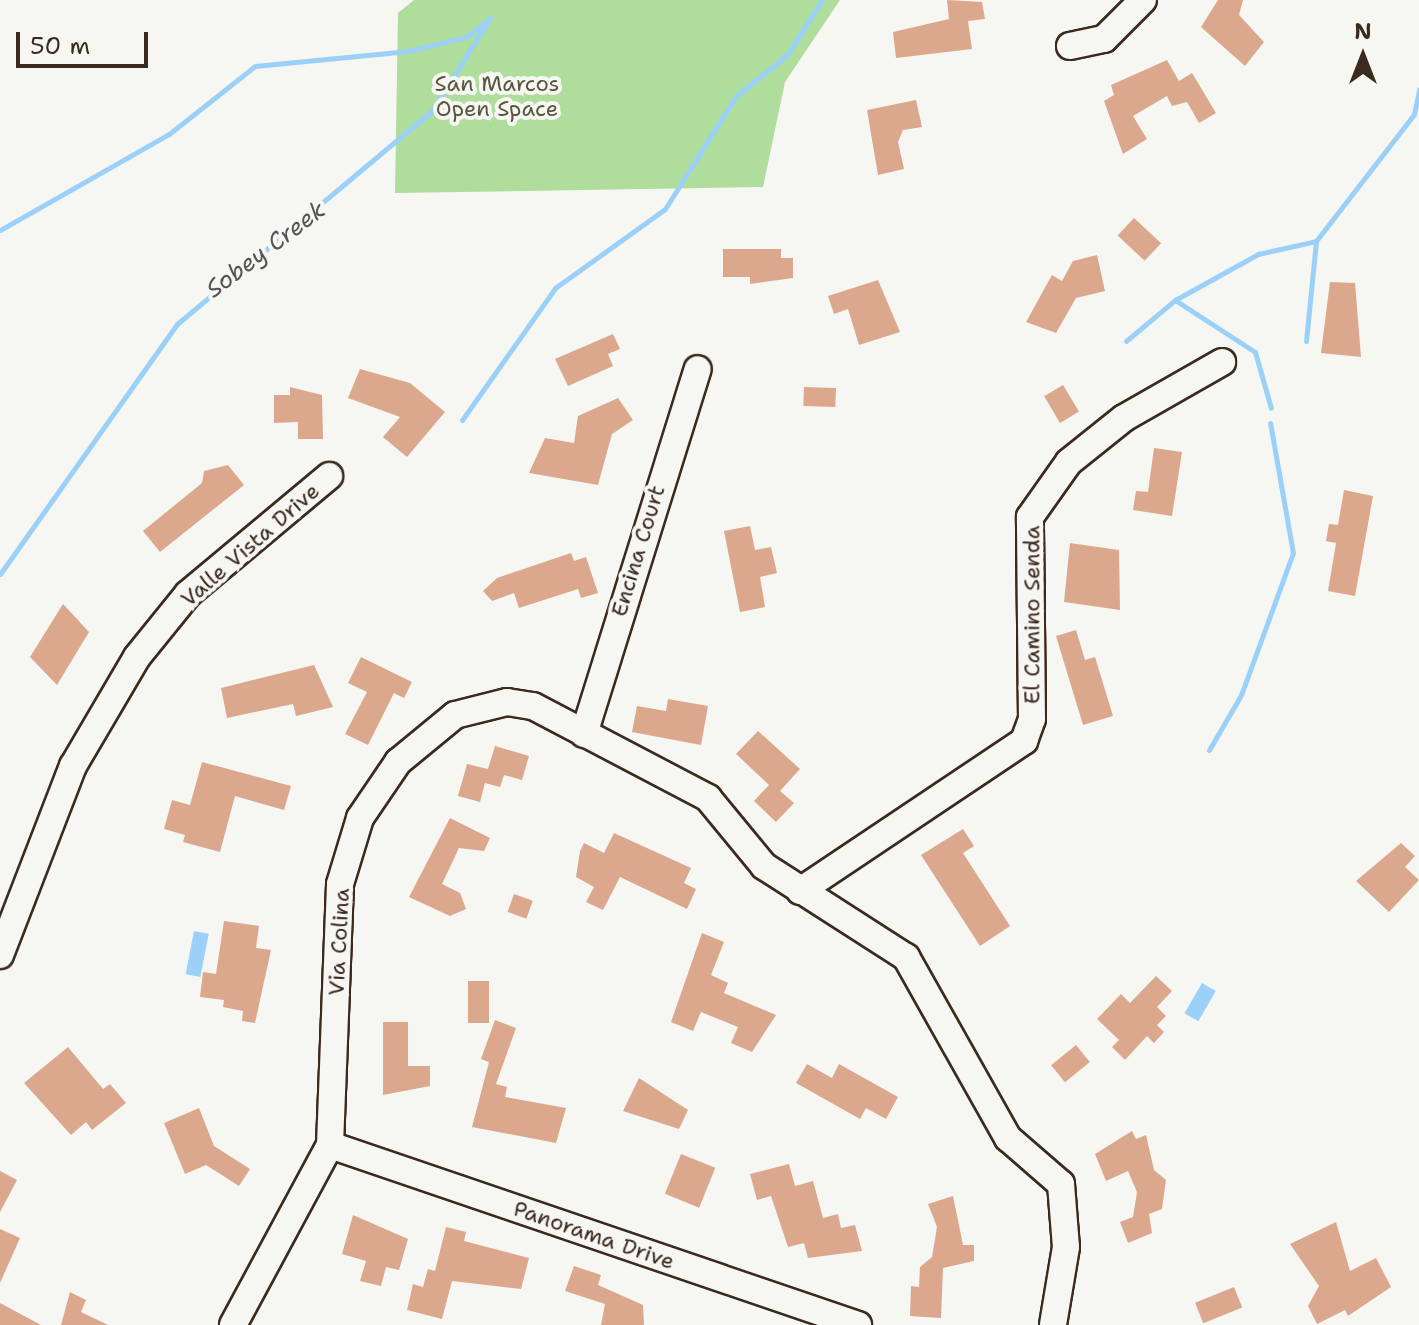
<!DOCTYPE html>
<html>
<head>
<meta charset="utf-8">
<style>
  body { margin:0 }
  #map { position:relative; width:1419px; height:1325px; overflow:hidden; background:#f6f6f2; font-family:"Shantell Sans",sans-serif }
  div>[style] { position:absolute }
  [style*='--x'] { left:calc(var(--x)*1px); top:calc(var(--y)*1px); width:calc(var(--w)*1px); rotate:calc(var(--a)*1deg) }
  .green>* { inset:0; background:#aedd9c }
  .water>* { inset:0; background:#9bd1f9; transform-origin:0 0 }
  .stream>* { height:5px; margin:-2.5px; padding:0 2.5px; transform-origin:2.5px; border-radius:2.5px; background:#9bd1f9 }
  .building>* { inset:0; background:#dba88e; transform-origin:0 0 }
  .roads { filter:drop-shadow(2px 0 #3b2a1e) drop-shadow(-2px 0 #3b2a1e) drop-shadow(0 2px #3b2a1e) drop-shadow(0 -2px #3b2a1e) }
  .minor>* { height:26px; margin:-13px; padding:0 13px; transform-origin:13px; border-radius:13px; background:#f6f6f2 }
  span { translate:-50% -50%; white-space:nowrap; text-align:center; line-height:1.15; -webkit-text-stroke:8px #f6f6f2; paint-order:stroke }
  .park-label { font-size:22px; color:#58573e }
  .street-label { font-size:22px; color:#3b2a1e }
  .water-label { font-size:24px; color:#535455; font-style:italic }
  .north { position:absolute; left:1323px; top:16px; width:80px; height:80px; -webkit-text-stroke:6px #f6f6f2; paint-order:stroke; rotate:0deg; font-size:22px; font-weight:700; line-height:32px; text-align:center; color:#3b2a1e }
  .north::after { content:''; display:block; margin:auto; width:28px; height:36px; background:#3b2a1e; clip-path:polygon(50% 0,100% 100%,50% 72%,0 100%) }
  .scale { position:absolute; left:16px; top:32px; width:132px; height:36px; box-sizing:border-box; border:4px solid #3b2a1e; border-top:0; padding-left:10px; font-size:24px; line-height:28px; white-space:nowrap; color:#3b2a1e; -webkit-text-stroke:6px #f6f6f2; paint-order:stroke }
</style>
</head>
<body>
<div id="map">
  <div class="green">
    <div style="clip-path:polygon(414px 0,840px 0,785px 82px,763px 187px,395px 193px,398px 13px)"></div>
  </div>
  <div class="water">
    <div style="left:194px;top:931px;width:15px;height:44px;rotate:11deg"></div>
    <div style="left:1202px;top:983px;width:16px;height:35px;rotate:30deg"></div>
  </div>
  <div class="stream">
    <div style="--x:0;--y:230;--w:194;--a:-29.6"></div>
    <div style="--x:169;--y:134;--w:110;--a:-38.3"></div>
    <div style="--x:255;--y:66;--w:154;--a:-5.6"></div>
    <div style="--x:408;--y:51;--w:60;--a:-13.6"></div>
    <div style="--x:466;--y:37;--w:25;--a:-37"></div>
    <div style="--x:1175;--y:300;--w:95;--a:33"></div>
    <div style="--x:1255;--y:352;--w:58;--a:74.1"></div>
    <div style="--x:1126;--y:341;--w:64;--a:-39.9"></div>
    <div style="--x:1175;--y:300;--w:95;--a:-29"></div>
    <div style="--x:1258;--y:254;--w:59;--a:-12.6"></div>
    <div style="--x:1306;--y:341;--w:100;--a:-84.3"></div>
    <div style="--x:1316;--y:241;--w:160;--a:-52.3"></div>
    <div style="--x:1414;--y:114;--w:25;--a:-78"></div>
    <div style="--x:462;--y:420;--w:161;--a:-54.8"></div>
    <div style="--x:555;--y:288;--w:135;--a:-35.7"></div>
    <div style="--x:665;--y:209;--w:133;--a:-57.9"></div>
    <div style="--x:736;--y:96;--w:65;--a:-38.8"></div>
    <div style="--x:787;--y:55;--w:65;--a:-57.5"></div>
    <div style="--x:0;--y:574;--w:306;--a:-54.7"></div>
    <div style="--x:177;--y:324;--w:332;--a:-39.9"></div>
    <div style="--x:432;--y:111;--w:110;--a:-58.1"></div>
    <div style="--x:1209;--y:750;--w:64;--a:-59.8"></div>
    <div style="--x:1241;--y:695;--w:151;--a:-69.9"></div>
    <div style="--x:1293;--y:553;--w:132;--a:-100"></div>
  </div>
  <div class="building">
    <div style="clip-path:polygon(947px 0,982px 2px,985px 19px,968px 21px,972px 49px,896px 58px,893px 32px,949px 19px)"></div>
    <div style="clip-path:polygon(1218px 0,1243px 0,1239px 15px,1264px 42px,1245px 66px,1201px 27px)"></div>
    <div style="clip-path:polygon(1167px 60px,1179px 81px,1192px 73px,1216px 113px,1199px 123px,1187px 102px,1172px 106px,1167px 96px,1133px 116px,1147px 139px,1123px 154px,1104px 101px,1114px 95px,1111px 85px)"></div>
    <div style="clip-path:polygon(916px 100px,922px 127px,903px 130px,898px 142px,904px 169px,878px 175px,867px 110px)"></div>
    <div style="left:1134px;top:218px;width:37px;height:24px;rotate:43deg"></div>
    <div style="clip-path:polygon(723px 249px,781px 249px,781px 258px,793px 258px,793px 278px,750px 284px,750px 277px,723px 277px)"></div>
    <div style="clip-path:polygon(1097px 255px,1105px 291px,1076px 298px,1056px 333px,1026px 322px,1052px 275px,1062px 281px,1073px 261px)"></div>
    <div style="clip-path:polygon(878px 280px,900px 332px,859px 345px,848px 309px,834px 314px,828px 296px)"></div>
    <div style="clip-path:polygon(1330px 282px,1355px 283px,1361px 357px,1321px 353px)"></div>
    <div style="clip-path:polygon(613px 334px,620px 349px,608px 354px,613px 366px,568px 386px,555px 359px)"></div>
    <div style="clip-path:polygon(360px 369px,410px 383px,445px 412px,407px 457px,383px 437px,400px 417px,348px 398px)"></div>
    <div style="left:1063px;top:385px;width:31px;height:22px;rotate:59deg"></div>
    <div style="clip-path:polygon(290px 387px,322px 395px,323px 439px,298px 439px,298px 422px,274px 423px,274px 395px,290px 395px)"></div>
    <div style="left:804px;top:387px;width:32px;height:19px;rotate:2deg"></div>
    <div style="clip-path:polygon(618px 398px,633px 420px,612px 434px,598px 485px,529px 473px,545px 438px,574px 443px,578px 416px)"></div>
    <div style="clip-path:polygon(1154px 448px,1182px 452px,1172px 516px,1133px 510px,1136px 491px,1148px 492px)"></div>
    <div style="clip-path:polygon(228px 465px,244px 485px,160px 552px,143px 531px,202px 483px,204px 471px)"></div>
    <div style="clip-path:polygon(1344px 490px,1373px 496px,1355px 596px,1328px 591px,1336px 543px,1326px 541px,1329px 524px,1338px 525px)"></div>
    <div style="clip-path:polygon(750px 526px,755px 550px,771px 547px,777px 573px,760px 577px,765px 607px,740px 612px,724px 531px)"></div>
    <div style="clip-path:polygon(1070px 543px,1119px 550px,1120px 610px,1064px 602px)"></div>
    <div style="clip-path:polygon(571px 553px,574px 561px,586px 557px,598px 593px,581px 598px,578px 589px,519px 608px,514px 593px,492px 601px,483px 591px,497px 578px)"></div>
    <div style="clip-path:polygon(63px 604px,89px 632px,57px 685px,30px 657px)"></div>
    <div style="clip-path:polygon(1076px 630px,1085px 660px,1095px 657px,1113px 716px,1083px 725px,1056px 636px)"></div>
    <div style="clip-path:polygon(361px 657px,412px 682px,404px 698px,394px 693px,368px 745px,345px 734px,367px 692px,348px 683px)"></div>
    <div style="clip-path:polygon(314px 665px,333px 707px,296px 716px,293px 704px,227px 718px,221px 688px)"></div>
    <div style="clip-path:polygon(668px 699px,708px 706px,701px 745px,632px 732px,637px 706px,666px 711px)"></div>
    <div style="clip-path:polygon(758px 731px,800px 769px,780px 791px,794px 803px,776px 822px,754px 801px,769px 785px,736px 754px)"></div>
    <div style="clip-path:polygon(495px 746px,529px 756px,522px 780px,504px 775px,500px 787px,485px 783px,480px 802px,458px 796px,467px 764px,488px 769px)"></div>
    <div style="clip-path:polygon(202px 762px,291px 786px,284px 810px,235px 796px,220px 852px,183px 842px,185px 835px,164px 829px,172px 800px,190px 805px)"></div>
    <div style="clip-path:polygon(450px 818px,490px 838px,484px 851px,459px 848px,442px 884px,460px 893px,466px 909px,450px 916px,409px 897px)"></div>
    <div style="clip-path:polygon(963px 829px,974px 846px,963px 853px,1010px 926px,980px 946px,921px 855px)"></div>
    <div style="clip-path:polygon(614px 833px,691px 868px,684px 883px,696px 889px,687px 909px,620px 877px,603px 910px,586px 902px,594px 887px,576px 877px,580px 851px,584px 843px,604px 853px)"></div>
    <div style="clip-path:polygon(1401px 843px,1415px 856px,1405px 867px,1419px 880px,1389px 912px,1356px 881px)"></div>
    <div style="left:514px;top:894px;width:20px;height:19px;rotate:20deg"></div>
    <div style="clip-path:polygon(224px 921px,259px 926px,256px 948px,271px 950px,255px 1023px,242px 1021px,243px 1011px,223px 1007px,224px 1000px,200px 997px,203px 972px,216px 974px)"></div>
    <div style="clip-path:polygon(702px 933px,724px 942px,711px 975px,728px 983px,724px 993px,776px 1015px,752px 1052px,731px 1043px,738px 1027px,701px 1012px,693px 1031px,671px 1022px)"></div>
    <div style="clip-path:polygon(1156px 976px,1172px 991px,1157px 1007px,1166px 1016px,1157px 1025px,1164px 1032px,1154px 1043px,1147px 1036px,1125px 1060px,1112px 1047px,1119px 1040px,1097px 1019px,1121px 994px,1130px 1003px)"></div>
    <div style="left:468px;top:981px;width:21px;height:42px"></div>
    <div style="clip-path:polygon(495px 1020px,516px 1028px,496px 1084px,507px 1087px,505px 1097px,566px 1108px,556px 1143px,472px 1127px,489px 1062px,481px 1059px)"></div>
    <div style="clip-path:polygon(383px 1022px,408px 1022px,408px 1066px,430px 1066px,430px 1086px,383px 1095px)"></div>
    <div style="left:1076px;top:1045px;width:22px;height:32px;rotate:51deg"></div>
    <div style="clip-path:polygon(68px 1047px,103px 1089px,110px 1084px,126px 1103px,92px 1130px,86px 1122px,71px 1135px,24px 1083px)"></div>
    <div style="clip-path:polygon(807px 1064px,832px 1078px,839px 1064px,898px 1097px,886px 1119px,866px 1108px,860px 1119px,796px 1083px)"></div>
    <div style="clip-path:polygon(639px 1078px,688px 1110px,679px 1129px,623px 1111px)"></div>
    <div style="clip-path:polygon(199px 1108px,214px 1146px,250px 1169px,239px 1186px,206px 1165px,185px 1174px,164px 1123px)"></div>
    <div style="clip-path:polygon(1132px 1131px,1136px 1139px,1146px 1135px,1154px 1170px,1166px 1180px,1162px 1209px,1149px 1214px,1152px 1233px,1128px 1243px,1120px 1222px,1133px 1217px,1137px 1192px,1128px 1171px,1106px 1181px,1095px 1154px)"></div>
    <div style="left:681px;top:1154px;width:37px;height:43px;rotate:22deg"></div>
    <div style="clip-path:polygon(789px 1164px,795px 1186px,813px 1181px,823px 1218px,838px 1214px,841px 1228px,855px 1225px,862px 1251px,808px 1258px,804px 1243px,788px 1247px,771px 1196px,757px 1200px,750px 1174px)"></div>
    <div style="clip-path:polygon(0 1171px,17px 1180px,0 1212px)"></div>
    <div style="clip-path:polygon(953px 1196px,963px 1245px,974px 1245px,974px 1261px,943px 1268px,941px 1318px,910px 1316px,911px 1286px,919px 1287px,920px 1267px,932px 1257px,937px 1227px,928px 1204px)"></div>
    <div style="clip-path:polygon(353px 1215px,408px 1239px,399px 1270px,386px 1267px,381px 1286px,360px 1281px,366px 1261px,342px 1254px)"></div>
    <div style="clip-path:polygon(1336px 1222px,1350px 1271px,1376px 1258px,1391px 1287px,1348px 1316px,1345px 1310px,1317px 1324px,1308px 1306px,1319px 1286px,1290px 1244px)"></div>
    <div style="clip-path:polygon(446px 1227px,466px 1232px,464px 1241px,529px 1258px,521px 1289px,452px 1281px,442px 1319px,407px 1310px,413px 1284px,423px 1287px,428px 1269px,435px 1271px)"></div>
    <div style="clip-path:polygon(0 1229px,20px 1238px,0 1283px)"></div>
    <div style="clip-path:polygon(574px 1266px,601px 1275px,598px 1285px,643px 1305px,644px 1325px,601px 1325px,605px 1304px,565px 1291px)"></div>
    <div style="left:1234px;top:1287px;width:22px;height:42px;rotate:68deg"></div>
    <div style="clip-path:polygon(70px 1292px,86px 1300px,81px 1312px,108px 1325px,61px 1325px)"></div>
    <div style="clip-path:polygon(0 1303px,41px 1325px,0 1325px)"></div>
  </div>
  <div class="roads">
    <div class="minor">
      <div style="--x:1070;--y:46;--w:35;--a:-12"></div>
      <div style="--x:1104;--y:39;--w:55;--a:-45"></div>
      <div style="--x:584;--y:734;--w:382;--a:-72.7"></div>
      <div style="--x:800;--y:891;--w:270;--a:-33.8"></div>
      <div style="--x:1024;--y:741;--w:23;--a:-70"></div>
      <div style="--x:1032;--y:719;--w:202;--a:-90.6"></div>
      <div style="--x:1030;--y:517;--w:67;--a:-54.7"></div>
      <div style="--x:1069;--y:462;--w:70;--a:-38.7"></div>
      <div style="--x:1124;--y:418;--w:113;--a:-29.7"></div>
      <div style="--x:0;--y:955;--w:203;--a:-68.9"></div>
      <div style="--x:73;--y:766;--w:126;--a:-59.6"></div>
      <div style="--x:137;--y:657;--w:81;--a:-51"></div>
      <div style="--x:188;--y:594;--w:184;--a:-39.9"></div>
      <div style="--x:330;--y:1145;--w:558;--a:18.82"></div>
      <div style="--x:233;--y:1325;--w:204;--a:-61.7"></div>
      <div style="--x:330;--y:1145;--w:261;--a:-87.8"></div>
      <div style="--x:340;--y:884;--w:69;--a:-73.1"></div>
      <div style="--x:360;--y:818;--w:68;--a:-55.8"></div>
      <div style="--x:398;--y:762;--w:74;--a:-39.5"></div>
      <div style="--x:455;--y:715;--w:54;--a:-14"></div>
      <div style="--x:507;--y:702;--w:26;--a:9"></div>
      <div style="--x:533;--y:706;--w:198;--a:27.7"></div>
      <div style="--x:708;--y:798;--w:88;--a:50.5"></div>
      <div style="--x:764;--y:866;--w:169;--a:32.7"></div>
      <div style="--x:906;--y:957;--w:208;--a:60.6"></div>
      <div style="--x:1008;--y:1138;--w:70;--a:41"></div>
      <div style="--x:1061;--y:1184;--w:63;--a:85.5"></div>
      <div style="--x:1066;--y:1247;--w:79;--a:99.5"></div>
    </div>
  </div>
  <div class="park-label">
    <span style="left:497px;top:96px">San Marcos<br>Open Space</span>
  </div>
  <div class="street-label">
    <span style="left:250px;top:545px;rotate:-41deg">Valle Vista Drive</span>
    <span style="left:638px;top:551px;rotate:-73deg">Encina Court</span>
    <span style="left:1032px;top:615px;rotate:-90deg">El Camino Senda</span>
    <span style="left:339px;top:942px;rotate:-87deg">Via Colina</span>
    <span style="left:594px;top:1235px;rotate:19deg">Panorama Drive</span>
  </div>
  <div class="water-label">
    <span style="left:266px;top:250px;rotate:-37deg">Sobey Creek</span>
  </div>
  <div class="north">N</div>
  <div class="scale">50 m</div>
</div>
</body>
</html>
